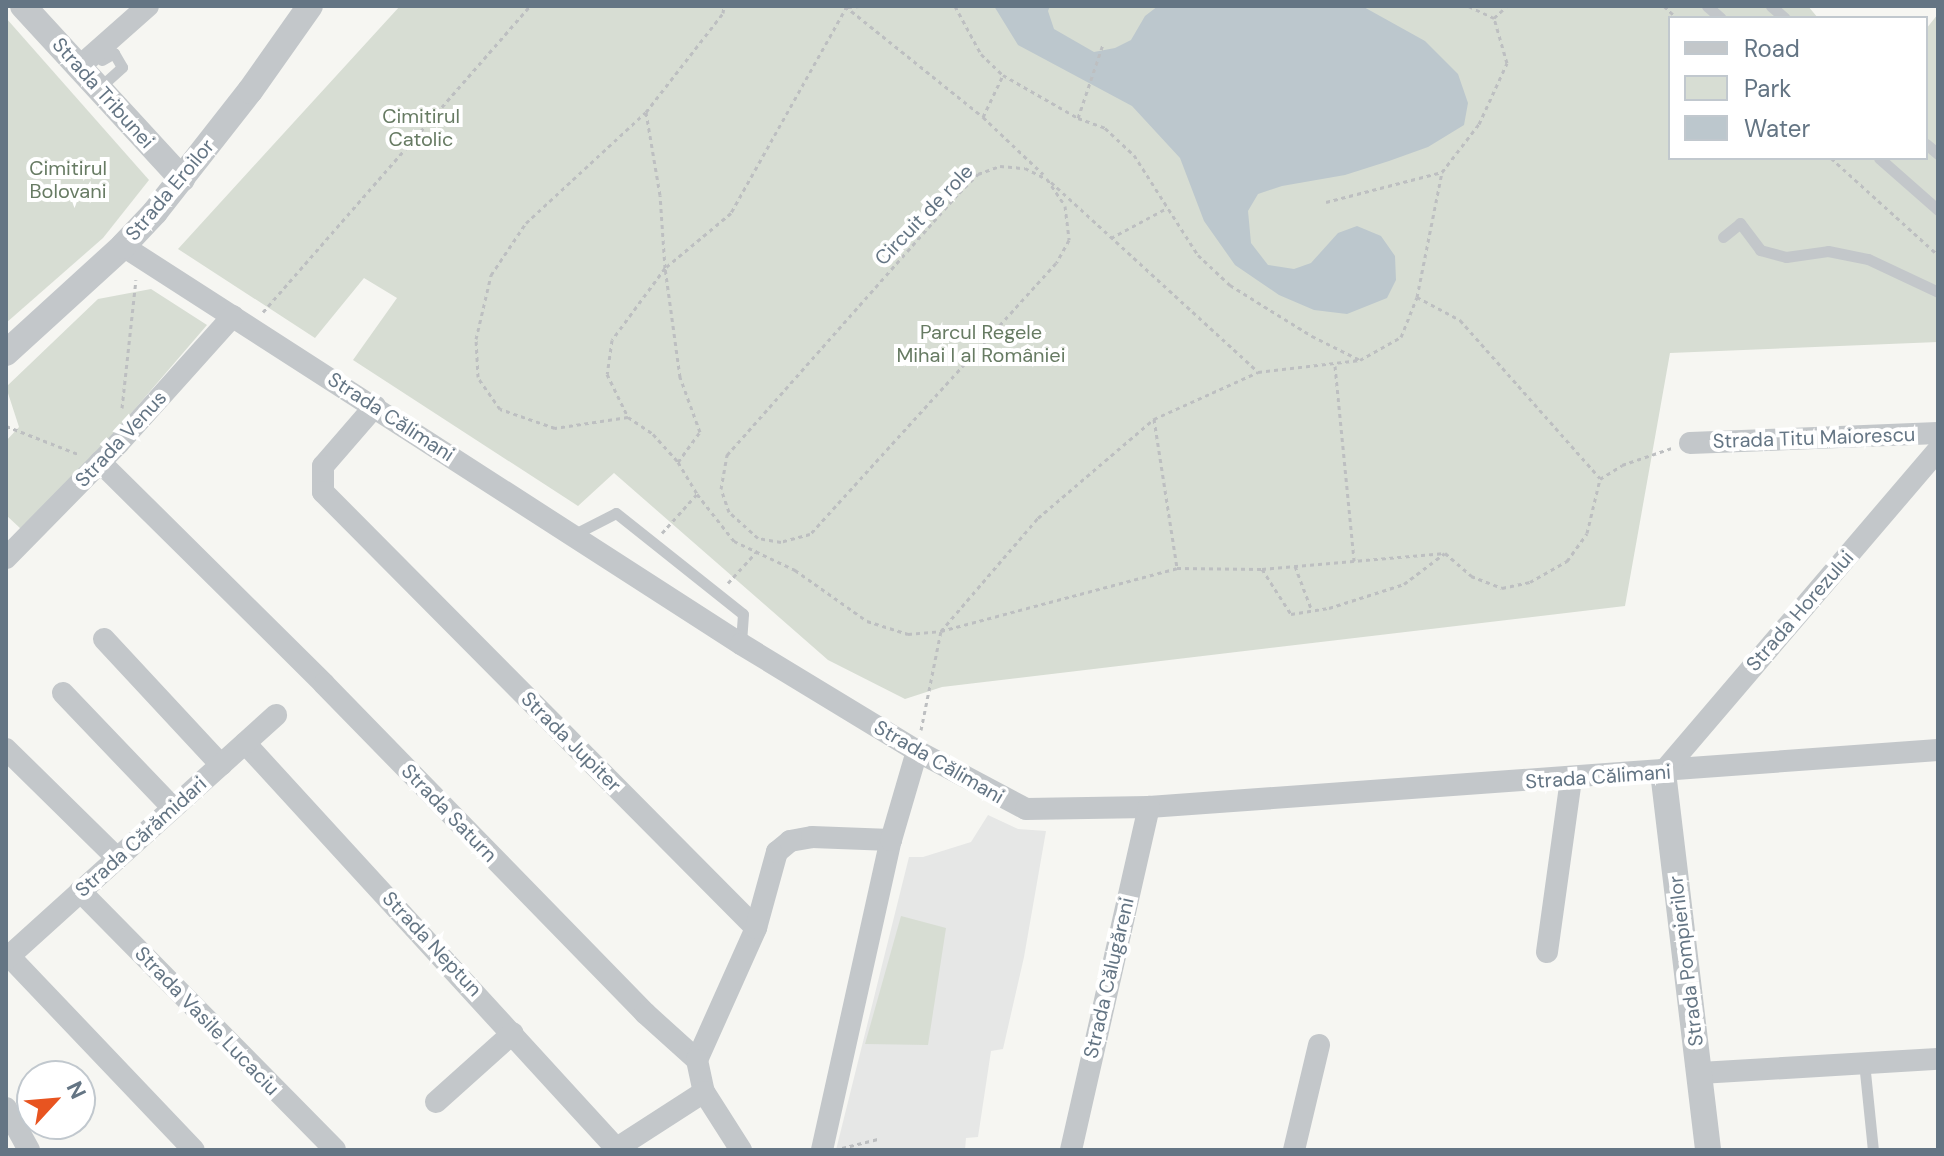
<!DOCTYPE html>
<html>
<head>
<meta charset="utf-8">
<style>
  body { margin:0 }
  #map { position:relative; width:1944px; height:1156px; overflow:hidden; background:#f6f6f2; font-family:"DM Sans",sans-serif }
  div>[style] { position:absolute }
  [style*='--x'] { left:calc(var(--x)*1px); top:calc(var(--y)*1px); width:calc(var(--w)*1px); rotate:calc(var(--a)*1deg) }
  .built>* { inset:0; background:#e6e7e6 }
  .green>* { inset:0; background:#d7ddd3 }
  .water>* { inset:0; background:#bcc7cd }
  .path>* { height:3px; margin-top:-1.5px; transform-origin:0; background:repeating-linear-gradient(90deg,#bdbfc1 0 4px,transparent 0 8px) }
  .service>* { height:11px; margin:-5.5px; padding:0 5.5px; transform-origin:5.5px; border-radius:5.5px; background:#c3c7ca }
  .minor>* { height:22px; margin:-11px; padding:0 11px; transform-origin:11px; border-radius:11px; background:#c3c7ca }
  .tertiary>* { height:26px; margin:-13px; padding:0 13px; transform-origin:13px; border-radius:13px; background:#c3c7ca }
  span { translate:-50% -50%; white-space:nowrap; text-align:center; line-height:1.15; -webkit-text-stroke:8px #fff; paint-order:stroke }
  .street-label { font-size:20px; color:#647584 }
  .park-label { font-size:20px; color:#677b63 }
  .frame { position:absolute; inset:0; border:8px solid #647584; pointer-events:none }
  .legend { position:absolute; left:1668px; top:16px; width:260px; height:144px; box-sizing:border-box; background:#fff; border:2px solid #c1c8ce; margin:0; padding:10px 14px; list-style:none; font-size:24px; color:#647584 }
  .legend li { display:flex; align-items:center; gap:16px; height:40px }
  .legend b { width:40px; border:2px solid #c1c8ce }
  .north { position:absolute; left:16px; top:1060px; width:80px; height:80px; box-sizing:border-box; background:#fff; border:2px solid #c1c8ce; border-radius:50%; rotate:64deg; font-size:22px; font-weight:700; line-height:32px; text-align:center; color:#647584 }
  .north::after { content:''; display:block; margin:auto; width:28px; height:36px; background:#e85420; clip-path:polygon(50% 0,100% 100%,50% 72%,0 100%) }
</style>
</head>
<body>
<div id="map">
  <div class="built">
    <div style="clip-path:polygon(988px 815px,1018px 829px,1046px 831px,1024px 957px,1003px 1049px,991px 1051px,978px 1137px,966px 1138px,965px 1150px,836px 1150px,909px 857px,923px 857px,971px 842px)"></div>
  </div>
  <div class="green">
    <div style="clip-path:polygon(400px 6px,1808px 6px,1818px 18px,1670px 18px,1670px 158px,1926px 158px,1926px 29px,1938px 14px,1938px 342px,1670px 353px,1625px 606px,942px 687px,905px 699px,828px 660px,614px 473px,578px 506px,353px 360px,397px 298px,364px 278px,315px 338px,178px 249px)"></div>
    <div style="clip-path:polygon(6px 18px,149px 180px,103px 238px,6px 323px)"></div>
    <div style="clip-path:polygon(151px 289px,207px 325px,31px 530px,21px 529px,6px 515px,6px 441px,19px 427px,6px 387px,98px 299px)"></div>
    <div style="clip-path:polygon(901px 916px,946px 928px,928px 1045px,865px 1044px)"></div>
  </div>
  <div class="water">
    <div style="clip-path:polygon(994px 6px,1050px 6px,1048px 11px,1054px 29px,1094px 52px,1115px 48px,1131px 40px,1145px 16px,1158px 6px,1362px 6px,1425px 41px,1458px 74px,1468px 103px,1464px 125px,1428px 147px,1389px 161px,1345px 175px,1282px 186px,1258px 194px,1248px 211px,1251px 243px,1268px 265px,1294px 269px,1311px 263px,1338px 233px,1357px 226px,1381px 236px,1395px 256px,1396px 280px,1387px 298px,1347px 314px,1314px 310px,1279px 295px,1235px 265px,1204px 221px,1180px 158px,1132px 106px,1018px 45px)"></div>
  </div>
  <div class="path">
    <div style="--x:845;--y:6;--w:177;--a:38.8"></div>
    <div style="--x:983;--y:117;--w:83;--a:43.5"></div>
    <div style="--x:847;--y:6;--w:237;--a:119.3"></div>
    <div style="--x:731;--y:213;--w:86;--a:140.2"></div>
    <div style="--x:665;--y:268;--w:89;--a:126.4"></div>
    <div style="--x:612;--y:340;--w:34;--a:98"></div>
    <div style="--x:607;--y:374;--w:48;--a:64"></div>
    <div style="--x:628;--y:417;--w:30;--a:34"></div>
    <div style="--x:653;--y:434;--w:38;--a:48"></div>
    <div style="--x:678;--y:462;--w:37;--a:59"></div>
    <div style="--x:697;--y:494;--w:60;--a:51.8"></div>
    <div style="--x:734;--y:541;--w:68;--a:25.4"></div>
    <div style="--x:795;--y:570;--w:88;--a:35.3"></div>
    <div style="--x:867;--y:621;--w:43;--a:17.6"></div>
    <div style="--x:908;--y:634;--w:33;--a:-5"></div>
    <div style="--x:941;--y:631;--w:149;--a:-49.4"></div>
    <div style="--x:1038;--y:518;--w:153;--a:-40.5"></div>
    <div style="--x:1154;--y:419;--w:114;--a:-24.3"></div>
    <div style="--x:1258;--y:372;--w:103;--a:-6.7"></div>
    <div style="--x:1360;--y:360;--w:47;--a:-29.3"></div>
    <div style="--x:1401;--y:337;--w:43;--a:-68.2"></div>
    <div style="--x:1417;--y:297;--w:127;--a:-78.7"></div>
    <div style="--x:1442;--y:172;--w:61;--a:-52.4"></div>
    <div style="--x:1479;--y:124;--w:67;--a:-65.3"></div>
    <div style="--x:1507;--y:63;--w:47;--a:-106.1"></div>
    <div style="--x:1494;--y:18;--w:29;--a:-155"></div>
    <div style="--x:955;--y:6;--w:55;--a:61.6"></div>
    <div style="--x:981;--y:54;--w:30;--a:44"></div>
    <div style="--x:1003;--y:75;--w:86;--a:29.8"></div>
    <div style="--x:1078;--y:118;--w:29;--a:20"></div>
    <div style="--x:1105;--y:128;--w:40;--a:43"></div>
    <div style="--x:1134;--y:155;--w:119;--a:57.4"></div>
    <div style="--x:1198;--y:255;--w:44;--a:43.2"></div>
    <div style="--x:1230;--y:285;--w:97;--a:31.9"></div>
    <div style="--x:1312;--y:336;--w:54;--a:26.6"></div>
    <div style="--x:1664;--y:6;--w:18;--a:43"></div>
    <div style="--x:848;--y:7;--w:12;--a:-5"></div>
    <div style="--x:1494;--y:18;--w:18;--a:-43"></div>
    <div style="--x:983;--y:117;--w:47;--a:-64.5"></div>
    <div style="--x:1078;--y:118;--w:78;--a:-71.3"></div>
    <div style="--x:1831;--y:158;--w:144;--a:42.2"></div>
    <div style="--x:1000;--y:166;--w:25;--a:5"></div>
    <div style="--x:1025;--y:168;--w:25;--a:27"></div>
    <div style="--x:1047;--y:179;--w:32;--a:56"></div>
    <div style="--x:1065;--y:206;--w:34;--a:83"></div>
    <div style="--x:1069;--y:240;--w:26;--a:119"></div>
    <div style="--x:1056;--y:263;--w:366;--a:132.2"></div>
    <div style="--x:810;--y:534;--w:30;--a:165"></div>
    <div style="--x:781;--y:542;--w:23;--a:-170"></div>
    <div style="--x:758;--y:538;--w:39;--a:-138"></div>
    <div style="--x:729;--y:512;--w:24;--a:-109"></div>
    <div style="--x:721;--y:489;--w:35;--a:-80"></div>
    <div style="--x:727;--y:455;--w:350;--a:-48.5"></div>
    <div style="--x:959;--y:193;--w:27;--a:-45"></div>
    <div style="--x:978;--y:174;--w:23;--a:-20"></div>
    <div style="--x:1051;--y:182;--w:281;--a:42.5"></div>
    <div style="--x:1326;--y:202;--w:120;--a:-14.5"></div>
    <div style="--x:1111;--y:238;--w:64;--a:-28.2"></div>
    <div style="--x:1417;--y:297;--w:49;--a:28.1"></div>
    <div style="--x:1460;--y:320;--w:211;--a:48.5"></div>
    <div style="--x:263;--y:312;--w:406;--a:-48.9"></div>
    <div style="--x:1335;--y:366;--w:196;--a:84.4"></div>
    <div style="--x:122;--y:408;--w:129;--a:-83.8"></div>
    <div style="--x:628;--y:417;--w:74;--a:171.4"></div>
    <div style="--x:555;--y:428;--w:58;--a:-160.9"></div>
    <div style="--x:500;--y:409;--w:39;--a:-125"></div>
    <div style="--x:478;--y:377;--w:38;--a:-93"></div>
    <div style="--x:476;--y:339;--w:66;--a:-76.8"></div>
    <div style="--x:491;--y:275;--w:63;--a:-56.1"></div>
    <div style="--x:526;--y:223;--w:163;--a:-42.8"></div>
    <div style="--x:1154;--y:419;--w:151;--a:81.2"></div>
    <div style="--x:1177;--y:568;--w:85;--a:0.7"></div>
    <div style="--x:1262;--y:569;--w:184;--a:-5"></div>
    <div style="--x:1445;--y:553;--w:35;--a:41"></div>
    <div style="--x:1471;--y:576;--w:33;--a:21"></div>
    <div style="--x:1502;--y:588;--w:29;--a:-12"></div>
    <div style="--x:1530;--y:582;--w:43;--a:-29.6"></div>
    <div style="--x:1567;--y:561;--w:34;--a:-54"></div>
    <div style="--x:1587;--y:533;--w:56;--a:-76.5"></div>
    <div style="--x:1600;--y:479;--w:26;--a:-32"></div>
    <div style="--x:1622;--y:465;--w:53;--a:-18.8"></div>
    <div style="--x:6;--y:426;--w:77;--a:21.3"></div>
    <div style="--x:678;--y:462;--w:37;--a:-54"></div>
    <div style="--x:700;--y:432;--w:59;--a:-110"></div>
    <div style="--x:680;--y:377;--w:110;--a:-97.8"></div>
    <div style="--x:665;--y:268;--w:73;--a:-93.9"></div>
    <div style="--x:660;--y:195;--w:84;--a:-99.6"></div>
    <div style="--x:646;--y:112;--w:125;--a:-52.1"></div>
    <div style="--x:723;--y:13;--w:7;--a:-82"></div>
    <div style="--x:662;--y:533;--w:52;--a:-48.1"></div>
    <div style="--x:1295;--y:566;--w:48;--a:69.3"></div>
    <div style="--x:1262;--y:569;--w:54;--a:57.2"></div>
    <div style="--x:1291;--y:614;--w:38;--a:-9"></div>
    <div style="--x:1329;--y:608;--w:79;--a:-17.7"></div>
    <div style="--x:1404;--y:584;--w:51;--a:-37.1"></div>
    <div style="--x:728;--y:583;--w:45;--a:-47.7"></div>
    <div style="--x:921;--y:730;--w:101;--a:-78.6"></div>
    <div style="--x:941;--y:631;--w:244;--a:-14.9"></div>
    <div style="--x:842;--y:1148;--w:38;--a:-14"></div>
  </div>
  <div class="service">
    <div style="--x:1707;--y:6;--w:18;--a:41"></div>
    <div style="--x:1771;--y:6;--w:18;--a:41"></div>
    <div style="--x:99;--y:88;--w:31;--a:-42"></div>
    <div style="--x:122;--y:67;--w:16;--a:-120"></div>
    <div style="--x:114;--y:53;--w:14;--a:150"></div>
    <div style="--x:1926;--y:144;--w:16;--a:40"></div>
    <div style="--x:1879;--y:158;--w:79;--a:41.4"></div>
    <div style="--x:1723;--y:237;--w:22;--a:-39"></div>
    <div style="--x:1740;--y:223;--w:34;--a:53"></div>
    <div style="--x:1760;--y:250;--w:27;--a:15"></div>
    <div style="--x:1786;--y:257;--w:42;--a:-8.1"></div>
    <div style="--x:1828;--y:251;--w:41;--a:11.3"></div>
    <div style="--x:1868;--y:259;--w:77;--a:25.2"></div>
    <div style="--x:573;--y:535;--w:48;--a:-27.1"></div>
    <div style="--x:616;--y:513;--w:162;--a:38.5"></div>
    <div style="--x:743;--y:614;--w:30;--a:94"></div>
    <div style="--x:1864;--y:1062;--w:88;--a:84.2"></div>
  </div>
  <div class="minor">
    <div style="--x:79;--y:67;--w:92;--a:-41.5"></div>
    <div style="--x:123;--y:246;--w:735;--a:32.78"></div>
    <div style="--x:741;--y:644;--w:206;--a:31.3"></div>
    <div style="--x:917;--y:751;--w:123;--a:28"></div>
    <div style="--x:1026;--y:809;--w:123;--a:-0.9"></div>
    <div style="--x:1149;--y:807;--w:791;--a:-4.13"></div>
    <div style="--x:375;--y:406;--w:79;--a:130.9"></div>
    <div style="--x:323;--y:466;--w:26;--a:90"></div>
    <div style="--x:323;--y:492;--w:614;--a:45.2"></div>
    <div style="--x:1690;--y:443;--w:248;--a:-2.3"></div>
    <div style="--x:100;--y:462;--w:315;--a:44.7"></div>
    <div style="--x:324;--y:684;--w:460;--a:45.7"></div>
    <div style="--x:645;--y:1013;--w:70;--a:42.1"></div>
    <div style="--x:6;--y:558;--w:160;--a:-45.5"></div>
    <div style="--x:118;--y:444;--w:172;--a:-48.1"></div>
    <div style="--x:104;--y:639;--w:172;--a:47.1"></div>
    <div style="--x:63;--y:693;--w:159;--a:46.3"></div>
    <div style="--x:245;--y:743;--w:549;--a:47.51"></div>
    <div style="--x:6;--y:749;--w:156;--a:44.5"></div>
    <div style="--x:1663;--y:772;--w:423;--a:-49.5"></div>
    <div style="--x:80;--y:891;--w:363;--a:45.4"></div>
    <div style="--x:1547;--y:952;--w:175;--a:-82.1"></div>
    <div style="--x:9;--y:956;--w:268;--a:46.4"></div>
    <div style="--x:6;--y:959;--w:364;--a:-42.1"></div>
    <div style="--x:697;--y:1060;--w:145;--a:-65.9"></div>
    <div style="--x:756;--y:928;--w:79;--a:-74.6"></div>
    <div style="--x:777;--y:852;--w:17;--a:-40"></div>
    <div style="--x:790;--y:841;--w:22;--a:-10"></div>
    <div style="--x:812;--y:837;--w:79;--a:2.2"></div>
    <div style="--x:697;--y:1060;--w:33;--a:78"></div>
    <div style="--x:704;--y:1092;--w:69;--a:57.5"></div>
    <div style="--x:1700;--y:1073;--w:238;--a:-3.4"></div>
    <div style="--x:436;--y:1102;--w:103;--a:-41.9"></div>
    <div style="--x:6;--y:1108;--w:48;--a:61.3"></div>
    <div style="--x:614;--y:1150;--w:107;--a:-32.8"></div>
    <div style="--x:822;--y:1150;--w:318;--a:-77.5"></div>
    <div style="--x:891;--y:840;--w:93;--a:-73.7"></div>
    <div style="--x:1071;--y:1150;--w:352;--a:-77.2"></div>
    <div style="--x:1294;--y:1150;--w:108;--a:-76.6"></div>
  </div>
  <div class="tertiary">
    <div style="--x:23;--y:6;--w:235;--a:47.4"></div>
    <div style="--x:6;--y:353;--w:159;--a:-42.4"></div>
    <div style="--x:123;--y:246;--w:47;--a:-46.7"></div>
    <div style="--x:155;--y:212;--w:154;--a:-51.9"></div>
    <div style="--x:250;--y:91;--w:104;--a:-54.8"></div>
    <div style="--x:1663;--y:772;--w:381;--a:83.2"></div>
  </div>
  <div class="street-label">
    <span style="left:103px;top:93px;rotate:48deg">Strada Tribunei</span>
    <span style="left:170px;top:190px;rotate:-50deg">Strada Eroilor</span>
    <span style="left:924px;top:215px;rotate:-46deg">Circuit de role</span>
    <span style="left:391px;top:417px;rotate:33deg">Strada Călimani</span>
    <span style="left:1814px;top:438px;rotate:-2deg">Strada Titu Maiorescu</span>
    <span style="left:121px;top:439px;rotate:-47deg">Strada Venus</span>
    <span style="left:1800px;top:611px;rotate:-49deg">Strada Horezului</span>
    <span style="left:571px;top:742px;rotate:45deg">Strada Jupiter</span>
    <span style="left:939px;top:762px;rotate:30deg">Strada Călimani</span>
    <span style="left:1598px;top:777px;rotate:-4deg">Strada Călimani</span>
    <span style="left:449px;top:813px;rotate:46deg">Strada Saturn</span>
    <span style="left:141px;top:837px;rotate:-42deg">Strada Cărămidari</span>
    <span style="left:432px;top:944px;rotate:47deg">Strada Neptun</span>
    <span style="left:1686px;top:961px;rotate:-97deg">Strada Pompierilor</span>
    <span style="left:1109px;top:978px;rotate:-77deg">Strada Călugăreni</span>
    <span style="left:207px;top:1021px;rotate:46deg">Strada Vasile Lucaciu</span>
  </div>
  <div class="park-label">
    <span style="left:421px;top:128px">Cimitirul<br>Catolic</span>
    <span style="left:68px;top:180px">Cimitirul<br>Bolovani</span>
    <span style="left:981px;top:344px">Parcul Regele<br>Mihai I al României</span>
  </div>
  <div class="frame"></div>
  <ul class="legend">
  <li><b style="height:10px;background:#c3c7ca"></b>Road</li>
  <li><b style="height:22px;background:#d7ddd3"></b>Park</li>
  <li><b style="height:22px;background:#bcc7cd"></b>Water</li>
  </ul>
  <div class="north">N</div>
</div>
</body>
</html>
